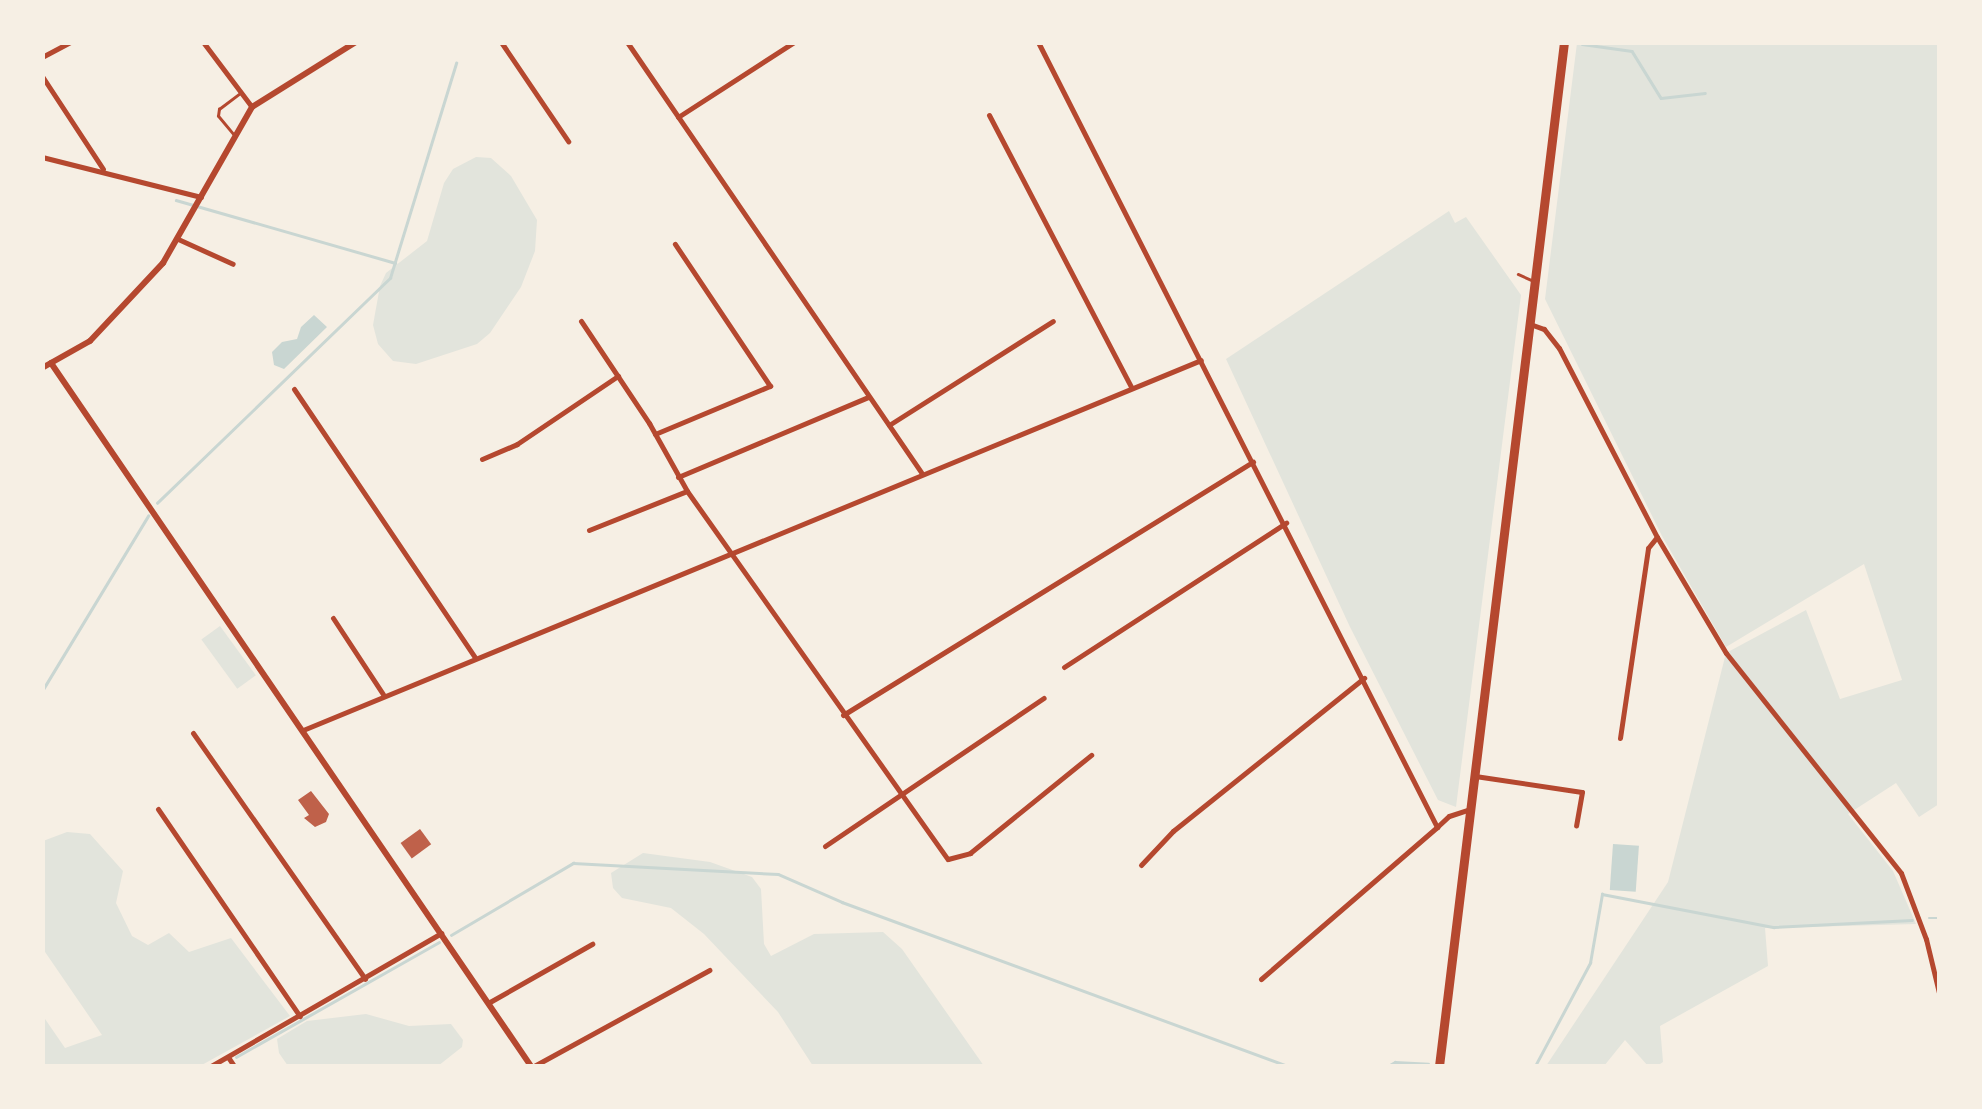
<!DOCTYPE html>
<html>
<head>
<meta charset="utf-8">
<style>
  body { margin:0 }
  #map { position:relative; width:1982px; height:1109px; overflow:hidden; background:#f6efe4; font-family:"Fira Sans Condensed",sans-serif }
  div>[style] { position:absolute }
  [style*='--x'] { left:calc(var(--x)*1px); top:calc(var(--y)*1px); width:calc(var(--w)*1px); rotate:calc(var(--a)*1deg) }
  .green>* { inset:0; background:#e2e4dc; transform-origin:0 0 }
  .water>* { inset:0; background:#c9d6d2; transform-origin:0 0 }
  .stream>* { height:2.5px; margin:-1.25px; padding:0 1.25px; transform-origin:1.25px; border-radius:1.25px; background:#c9d6d2 }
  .building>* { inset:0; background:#bf614a; transform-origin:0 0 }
  .service>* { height:2.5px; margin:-1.25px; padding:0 1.25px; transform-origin:1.25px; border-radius:1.25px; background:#b5482f }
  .minor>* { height:5px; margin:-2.5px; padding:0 2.5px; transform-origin:2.5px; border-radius:2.5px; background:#b5482f }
  .tertiary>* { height:6px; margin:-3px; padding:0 3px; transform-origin:3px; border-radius:3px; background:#b5482f }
  .trunk>* { height:9px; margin:-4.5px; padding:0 4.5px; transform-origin:4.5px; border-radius:4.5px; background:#b5482f }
  span { translate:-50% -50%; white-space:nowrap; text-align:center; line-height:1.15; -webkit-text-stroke:8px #f6efe4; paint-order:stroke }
  .frame { position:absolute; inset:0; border:45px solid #f6efe4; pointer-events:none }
</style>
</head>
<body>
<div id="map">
  <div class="green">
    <div style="clip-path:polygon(1577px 43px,1939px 43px,1939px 804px,1919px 817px,1896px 783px,1848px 814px,1893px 871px,1916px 924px,1765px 928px,1768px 966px,1660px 1026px,1663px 1062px,1657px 1066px,1648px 1066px,1625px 1040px,1604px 1066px,1546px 1066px,1668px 882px,1726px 653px,1806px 610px,1840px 699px,1902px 680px,1864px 564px,1726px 647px,1662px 536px,1545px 299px)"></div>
    <div style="clip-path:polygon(476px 157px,491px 158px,511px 176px,537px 220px,535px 251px,521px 287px,490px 333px,477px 344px,416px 364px,393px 361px,378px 344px,373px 325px,380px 286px,386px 273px,427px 241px,444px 183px,453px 169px)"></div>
    <div style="clip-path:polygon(1449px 211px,1455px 223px,1466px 217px,1521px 295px,1456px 807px,1438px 800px,1350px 627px,1226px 359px)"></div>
    <div style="left:220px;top:626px;width:61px;height:23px;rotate:54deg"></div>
    <div style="clip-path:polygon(67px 832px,90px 834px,123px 871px,116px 903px,132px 936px,148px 945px,169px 933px,189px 952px,231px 938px,290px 1016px,200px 1066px,43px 1066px,43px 1016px,65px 1048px,102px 1035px,43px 949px,43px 841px)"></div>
    <div style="clip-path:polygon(643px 853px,710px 862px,752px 877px,761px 889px,764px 944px,771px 956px,814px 934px,883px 932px,902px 949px,984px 1066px,813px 1066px,778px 1012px,704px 934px,671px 908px,622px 898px,613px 888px,611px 873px)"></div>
    <div style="clip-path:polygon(366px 1014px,409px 1026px,451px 1024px,463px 1040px,462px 1047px,438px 1066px,288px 1066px,279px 1053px,277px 1039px,307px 1021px)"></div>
  </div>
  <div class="water">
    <div style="clip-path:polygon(314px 315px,327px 327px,284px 369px,274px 365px,272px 352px,282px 342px,297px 339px,301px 327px)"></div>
    <div style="left:1613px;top:844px;width:26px;height:46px;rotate:4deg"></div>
  </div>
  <div class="stream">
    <div style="--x:1582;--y:44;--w:50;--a:8"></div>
    <div style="--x:1632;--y:51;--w:55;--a:58.3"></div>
    <div style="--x:1661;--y:98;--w:44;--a:-6.5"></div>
    <div style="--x:176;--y:200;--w:228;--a:16"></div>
    <div style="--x:157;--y:503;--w:324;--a:-44"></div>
    <div style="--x:390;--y:278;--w:225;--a:-72.9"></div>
    <div style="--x:42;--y:691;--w:205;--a:-58.8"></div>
    <div style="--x:1929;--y:918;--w:11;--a:0"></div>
    <div style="--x:451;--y:935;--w:142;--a:-30.5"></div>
    <div style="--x:573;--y:863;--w:205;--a:3.1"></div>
    <div style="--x:778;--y:874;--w:70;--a:23.6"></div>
    <div style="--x:842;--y:902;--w:475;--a:20.2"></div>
    <div style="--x:236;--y:1057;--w:233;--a:-29.5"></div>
    <div style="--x:222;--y:1066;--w:1;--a:0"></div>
    <div style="--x:1388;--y:1066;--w:8;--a:-30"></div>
    <div style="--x:1395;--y:1062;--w:33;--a:3"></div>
    <div style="--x:1535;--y:1066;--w:117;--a:-61.9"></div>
    <div style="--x:1590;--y:963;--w:70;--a:-80.1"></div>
    <div style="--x:1602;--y:894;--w:175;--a:10.9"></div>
    <div style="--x:1774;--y:927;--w:138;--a:-2.9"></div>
  </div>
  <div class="building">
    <div style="clip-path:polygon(311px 791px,329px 814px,326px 822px,315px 827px,304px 818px,309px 815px,298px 800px)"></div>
    <div style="left:420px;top:829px;width:19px;height:24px;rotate:54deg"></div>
  </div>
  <div class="service">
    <div style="--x:233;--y:134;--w:23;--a:-130"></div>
    <div style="--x:218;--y:116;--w:7;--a:-82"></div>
    <div style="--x:219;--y:109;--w:25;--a:-37"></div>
    <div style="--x:1518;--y:274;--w:17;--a:24"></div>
  </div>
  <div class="minor">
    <div style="--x:203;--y:42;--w:81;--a:53"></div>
    <div style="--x:501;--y:42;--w:120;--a:55.9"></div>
    <div style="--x:627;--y:42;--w:521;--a:55.64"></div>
    <div style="--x:1038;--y:42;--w:881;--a:63.06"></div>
    <div style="--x:1437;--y:827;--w:16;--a:-43"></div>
    <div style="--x:1449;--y:816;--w:22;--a:-18"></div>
    <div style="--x:42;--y:57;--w:32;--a:-28"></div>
    <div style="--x:42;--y:76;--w:111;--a:56.7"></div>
    <div style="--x:989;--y:115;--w:307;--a:62.4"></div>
    <div style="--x:678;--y:117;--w:138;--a:-32.9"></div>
    <div style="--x:42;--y:157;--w:164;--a:14.1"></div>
    <div style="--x:178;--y:239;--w:60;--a:24.4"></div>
    <div style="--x:581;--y:321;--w:123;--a:56.3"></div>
    <div style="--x:649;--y:423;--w:78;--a:60.8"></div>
    <div style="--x:687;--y:491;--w:451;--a:54.7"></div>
    <div style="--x:948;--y:859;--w:23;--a:-15"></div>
    <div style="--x:970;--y:853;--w:156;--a:-39"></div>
    <div style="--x:1530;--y:324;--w:15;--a:20"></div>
    <div style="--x:1544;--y:329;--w:24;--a:52"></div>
    <div style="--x:1559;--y:348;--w:213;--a:62.6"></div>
    <div style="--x:1657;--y:537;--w:135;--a:59.3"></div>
    <div style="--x:1726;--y:653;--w:281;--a:51.5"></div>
    <div style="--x:1901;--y:873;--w:71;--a:69.3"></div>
    <div style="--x:1926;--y:939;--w:60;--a:76.4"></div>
    <div style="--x:294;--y:389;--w:323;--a:56"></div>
    <div style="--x:889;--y:425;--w:194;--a:-32.4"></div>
    <div style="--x:655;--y:434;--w:125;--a:-22.7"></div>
    <div style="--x:770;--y:386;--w:171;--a:-123.8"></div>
    <div style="--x:482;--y:459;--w:38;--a:-23"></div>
    <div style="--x:517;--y:444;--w:122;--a:-34"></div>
    <div style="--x:678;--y:477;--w:206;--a:-22.8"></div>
    <div style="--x:589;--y:530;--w:105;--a:-21.7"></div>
    <div style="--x:333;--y:618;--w:91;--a:56.7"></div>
    <div style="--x:1064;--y:667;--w:265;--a:-33"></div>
    <div style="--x:843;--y:715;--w:482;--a:-31.7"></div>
    <div style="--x:303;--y:730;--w:971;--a:-22.39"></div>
    <div style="--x:193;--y:733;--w:300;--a:55"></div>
    <div style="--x:1620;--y:738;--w:192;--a:-81.6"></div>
    <div style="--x:1648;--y:548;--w:14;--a:-51"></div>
    <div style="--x:1475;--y:776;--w:108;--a:8.5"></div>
    <div style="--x:1582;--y:792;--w:34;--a:100"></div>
    <div style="--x:158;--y:809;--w:251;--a:55.6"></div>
    <div style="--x:825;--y:846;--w:264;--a:-34.1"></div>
    <div style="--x:1141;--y:865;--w:47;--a:-46.7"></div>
    <div style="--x:1173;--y:831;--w:245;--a:-38.7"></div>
    <div style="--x:1261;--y:979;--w:233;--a:-40.8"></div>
    <div style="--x:488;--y:1003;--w:120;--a:-29.6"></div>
    <div style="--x:228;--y:1057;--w:11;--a:56"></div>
    <div style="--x:211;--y:1066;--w:266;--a:-30"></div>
    <div style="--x:534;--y:1066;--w:200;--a:-28.7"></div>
  </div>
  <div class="tertiary">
    <div style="--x:51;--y:363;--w:851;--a:55.68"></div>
    <div style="--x:42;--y:368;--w:55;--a:-29.4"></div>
    <div style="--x:90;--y:341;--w:107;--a:-46.9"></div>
    <div style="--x:163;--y:263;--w:180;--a:-60.3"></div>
    <div style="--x:252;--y:107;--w:123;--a:-32"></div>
  </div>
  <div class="trunk">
    <div style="--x:1439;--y:1066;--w:1032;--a:-83.04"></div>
  </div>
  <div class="frame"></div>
</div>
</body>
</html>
